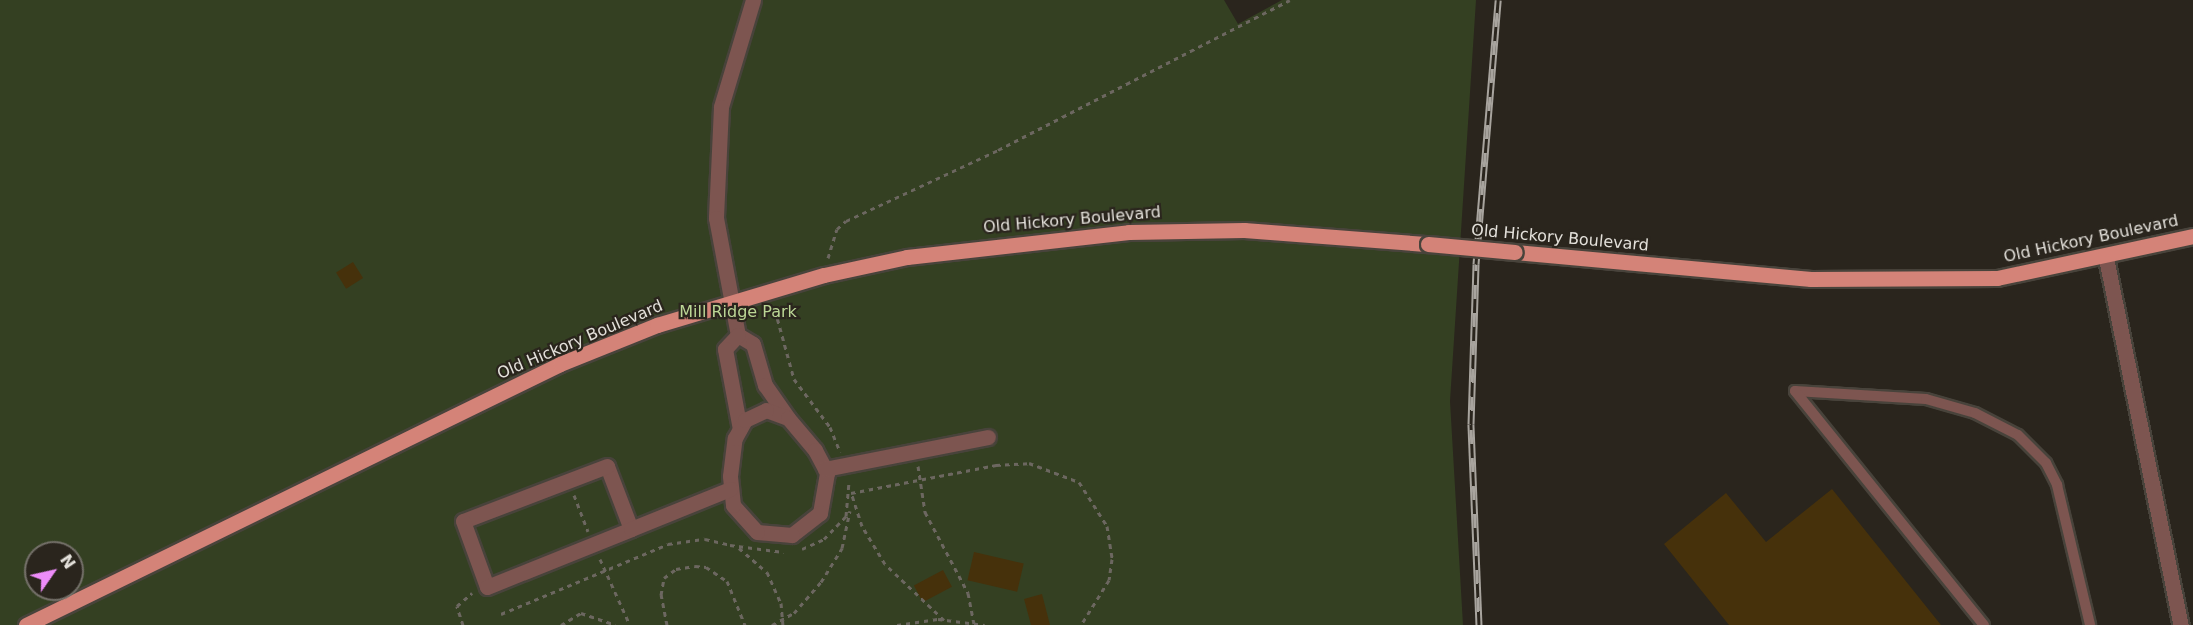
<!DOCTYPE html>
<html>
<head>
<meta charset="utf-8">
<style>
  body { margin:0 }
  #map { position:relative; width:2193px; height:625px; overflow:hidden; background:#2a251d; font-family:"DejaVu Sans",sans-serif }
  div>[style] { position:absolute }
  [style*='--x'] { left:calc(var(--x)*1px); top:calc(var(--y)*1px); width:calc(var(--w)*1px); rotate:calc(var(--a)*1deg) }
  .green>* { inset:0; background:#344022 }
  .building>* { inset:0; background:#46310b; transform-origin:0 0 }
  .path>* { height:3px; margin-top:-1.5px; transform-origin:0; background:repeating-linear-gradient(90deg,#6c6760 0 4.5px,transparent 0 9px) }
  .roads { filter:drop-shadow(2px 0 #48433b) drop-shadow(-2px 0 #48433b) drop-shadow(0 2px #48433b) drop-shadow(0 -2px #48433b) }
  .lane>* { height:10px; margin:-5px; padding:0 5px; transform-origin:5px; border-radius:5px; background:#7d5550 }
  .street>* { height:15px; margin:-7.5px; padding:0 7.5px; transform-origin:7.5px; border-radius:7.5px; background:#7d5550 }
  .primary>* { height:15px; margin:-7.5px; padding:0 7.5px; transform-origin:7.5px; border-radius:7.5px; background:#d48378 }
  .rail>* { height:7px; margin-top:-3.5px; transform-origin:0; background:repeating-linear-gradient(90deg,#2a251d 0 14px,#a8a49e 0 28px); box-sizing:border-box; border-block:2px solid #a8a49e }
  .bridges { filter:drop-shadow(2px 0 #48433b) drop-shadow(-2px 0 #48433b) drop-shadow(0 2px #48433b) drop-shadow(0 -2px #48433b) }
  .primary-bridge>* { height:15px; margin:-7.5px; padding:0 7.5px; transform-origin:7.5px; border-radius:7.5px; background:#d48378 }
  span { translate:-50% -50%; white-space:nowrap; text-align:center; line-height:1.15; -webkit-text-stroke:4.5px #2a251d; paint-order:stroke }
  .street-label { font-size:16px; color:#e3e0da }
  .park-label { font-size:16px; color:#bbd695 }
  .north { position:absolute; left:24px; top:541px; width:60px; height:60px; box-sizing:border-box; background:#2a251d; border:2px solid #747069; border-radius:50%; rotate:56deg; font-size:16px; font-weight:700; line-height:24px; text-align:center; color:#e3e0da }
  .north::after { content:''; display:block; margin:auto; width:21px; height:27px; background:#ed8cf9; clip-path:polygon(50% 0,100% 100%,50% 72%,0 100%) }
</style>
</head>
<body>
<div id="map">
  <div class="green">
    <div style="clip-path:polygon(evenodd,0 0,1224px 0,1238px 24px,1282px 0,1476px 0,1450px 401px,1463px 625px,0 625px,0 0,36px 553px,72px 553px,72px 589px,36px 589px,36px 553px)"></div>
  </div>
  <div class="building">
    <div style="left:353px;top:262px;width:19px;height:20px;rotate:58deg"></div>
    <div style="clip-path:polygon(1832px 489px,1941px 625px,1729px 625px,1664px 544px,1726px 493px,1766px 542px)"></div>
    <div style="left:974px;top:552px;width:51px;height:29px;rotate:13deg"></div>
    <div style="left:943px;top:570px;width:19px;height:33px;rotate:62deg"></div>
    <div style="clip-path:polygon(1042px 594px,1050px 625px,1031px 625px,1024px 599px)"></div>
  </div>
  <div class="path">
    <div style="--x:828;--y:258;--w:30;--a:-73"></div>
    <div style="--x:837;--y:229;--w:12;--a:-42"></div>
    <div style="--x:846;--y:221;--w:168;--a:-25"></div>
    <div style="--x:998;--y:150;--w:328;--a:-27.2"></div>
    <div style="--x:775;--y:310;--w:72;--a:74.6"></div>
    <div style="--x:794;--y:379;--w:60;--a:53.1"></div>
    <div style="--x:830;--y:427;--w:27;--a:68"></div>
    <div style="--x:918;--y:466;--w:47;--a:81.3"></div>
    <div style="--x:925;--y:512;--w:92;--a:62"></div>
    <div style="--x:968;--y:593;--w:31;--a:79"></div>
    <div style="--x:574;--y:495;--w:39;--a:69"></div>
    <div style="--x:730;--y:545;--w:54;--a:7.4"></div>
    <div style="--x:739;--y:548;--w:37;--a:41"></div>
    <div style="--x:767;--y:572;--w:34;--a:66"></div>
    <div style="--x:781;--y:603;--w:22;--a:85"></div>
    <div style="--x:802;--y:549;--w:24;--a:-24"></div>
    <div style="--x:824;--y:539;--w:32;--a:-46"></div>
    <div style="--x:846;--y:516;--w:35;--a:-85"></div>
    <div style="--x:600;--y:559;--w:72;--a:65.6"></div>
    <div style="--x:501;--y:614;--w:181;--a:-22.7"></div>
    <div style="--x:668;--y:544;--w:37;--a:-8"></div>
    <div style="--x:705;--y:539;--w:26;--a:13"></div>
    <div style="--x:944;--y:620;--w:81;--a:-136.5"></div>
    <div style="--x:885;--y:564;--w:44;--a:-121.2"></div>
    <div style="--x:862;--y:526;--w:35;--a:-108"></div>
    <div style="--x:851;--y:493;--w:148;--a:-10.9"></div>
    <div style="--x:996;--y:465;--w:33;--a:-3"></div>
    <div style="--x:1029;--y:463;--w:53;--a:20.8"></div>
    <div style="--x:1079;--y:482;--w:52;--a:57.5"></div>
    <div style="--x:1107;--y:526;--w:33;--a:81"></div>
    <div style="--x:1112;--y:559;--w:21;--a:98"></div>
    <div style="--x:1109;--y:580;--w:53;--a:121.9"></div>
    <div style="--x:463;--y:625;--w:20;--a:-108"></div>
    <div style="--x:457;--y:606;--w:20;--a:-41"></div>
    <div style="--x:561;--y:625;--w:23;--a:-31"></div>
    <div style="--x:581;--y:613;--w:36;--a:19"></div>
    <div style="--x:667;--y:625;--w:31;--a:-101"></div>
    <div style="--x:661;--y:595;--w:17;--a:-80"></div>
    <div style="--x:664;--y:578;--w:15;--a:-37"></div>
    <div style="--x:676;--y:569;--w:19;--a:-9"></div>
    <div style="--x:695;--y:566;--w:11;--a:5"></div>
    <div style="--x:706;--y:567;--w:25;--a:34"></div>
    <div style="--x:727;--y:581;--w:48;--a:67.8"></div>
    <div style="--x:772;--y:625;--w:25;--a:-29"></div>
    <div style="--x:794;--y:613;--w:41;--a:-48.9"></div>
    <div style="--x:821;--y:582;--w:40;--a:-58"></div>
    <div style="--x:842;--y:548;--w:38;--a:-78"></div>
    <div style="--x:897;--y:625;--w:41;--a:-8.3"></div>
    <div style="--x:938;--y:619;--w:47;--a:7.3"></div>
  </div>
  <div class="roads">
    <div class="lane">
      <div style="--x:1795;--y:391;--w:131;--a:3.5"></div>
      <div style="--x:1926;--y:399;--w:51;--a:15.9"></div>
      <div style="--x:1975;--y:413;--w:48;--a:27.1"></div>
      <div style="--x:2018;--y:435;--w:40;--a:45"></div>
      <div style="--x:2046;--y:463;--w:25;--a:63"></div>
      <div style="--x:2057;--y:485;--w:144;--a:76.7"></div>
      <div style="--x:1795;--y:391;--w:301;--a:51.1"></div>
    </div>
    <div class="street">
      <div style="--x:753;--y:0;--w:112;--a:106.7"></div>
      <div style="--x:721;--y:107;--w:111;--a:92.6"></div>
      <div style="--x:716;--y:218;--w:119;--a:79.4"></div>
      <div style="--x:738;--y:335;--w:17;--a:31"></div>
      <div style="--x:753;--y:344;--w:43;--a:73.7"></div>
      <div style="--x:765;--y:385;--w:40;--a:55.1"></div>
      <div style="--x:2106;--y:258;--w:375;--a:78.5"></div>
      <div style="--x:738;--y:335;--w:19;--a:133"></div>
      <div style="--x:725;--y:349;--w:81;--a:79.4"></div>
      <div style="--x:766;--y:410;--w:23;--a:20"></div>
      <div style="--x:788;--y:418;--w:42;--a:49.8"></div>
      <div style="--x:815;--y:450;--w:26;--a:62"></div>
      <div style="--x:827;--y:473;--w:41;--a:99.9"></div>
      <div style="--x:820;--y:513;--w:36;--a:142"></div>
      <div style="--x:792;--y:535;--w:35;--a:-175"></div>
      <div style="--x:757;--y:532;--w:36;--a:-132"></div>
      <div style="--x:733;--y:505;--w:29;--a:-96"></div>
      <div style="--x:730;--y:476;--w:38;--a:-83"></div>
      <div style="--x:735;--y:438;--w:21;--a:-61"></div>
      <div style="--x:745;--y:420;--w:23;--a:-25"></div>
      <div style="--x:825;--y:469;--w:166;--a:-11.1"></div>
      <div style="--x:631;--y:529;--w:67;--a:-110.9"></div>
      <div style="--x:607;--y:466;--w:154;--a:159.1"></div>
      <div style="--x:463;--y:521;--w:70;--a:70"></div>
      <div style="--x:487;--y:587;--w:155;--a:-21.9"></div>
      <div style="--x:631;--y:529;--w:107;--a:-22"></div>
    </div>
    <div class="primary">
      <div style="--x:1515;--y:252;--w:297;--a:5.2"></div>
      <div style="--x:1811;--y:279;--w:186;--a:-0.3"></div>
      <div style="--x:1997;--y:278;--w:200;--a:-12.1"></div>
      <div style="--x:26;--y:625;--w:594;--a:-26.05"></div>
      <div style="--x:560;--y:364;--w:105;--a:-21.9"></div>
      <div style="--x:657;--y:325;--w:174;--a:-16.7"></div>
      <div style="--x:824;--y:275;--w:85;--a:-12.2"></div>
      <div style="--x:907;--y:257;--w:223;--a:-6.4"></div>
      <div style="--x:1129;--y:232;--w:115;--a:-1"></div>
      <div style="--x:1244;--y:230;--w:185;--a:4.4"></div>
    </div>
  </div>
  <div class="rail">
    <div style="--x:1479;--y:625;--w:201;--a:-92.3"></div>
    <div style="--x:1471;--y:424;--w:160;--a:-88.2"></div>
    <div style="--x:1476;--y:264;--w:265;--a:-85.2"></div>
  </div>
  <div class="bridges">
    <div class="primary-bridge">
      <div style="--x:1428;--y:244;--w:87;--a:5.3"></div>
    </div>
  </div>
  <div class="street-label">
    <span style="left:1072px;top:220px;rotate:-5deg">Old Hickory Boulevard</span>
    <span style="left:1560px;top:238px;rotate:5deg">Old Hickory Boulevard</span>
    <span style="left:2091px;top:239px;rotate:-12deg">Old Hickory Boulevard</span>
    <span style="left:580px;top:340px;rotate:-23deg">Old Hickory Boulevard</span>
  </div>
  <div class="park-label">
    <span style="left:738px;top:312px">Mill Ridge Park</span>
  </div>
  <div class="north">N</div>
</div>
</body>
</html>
